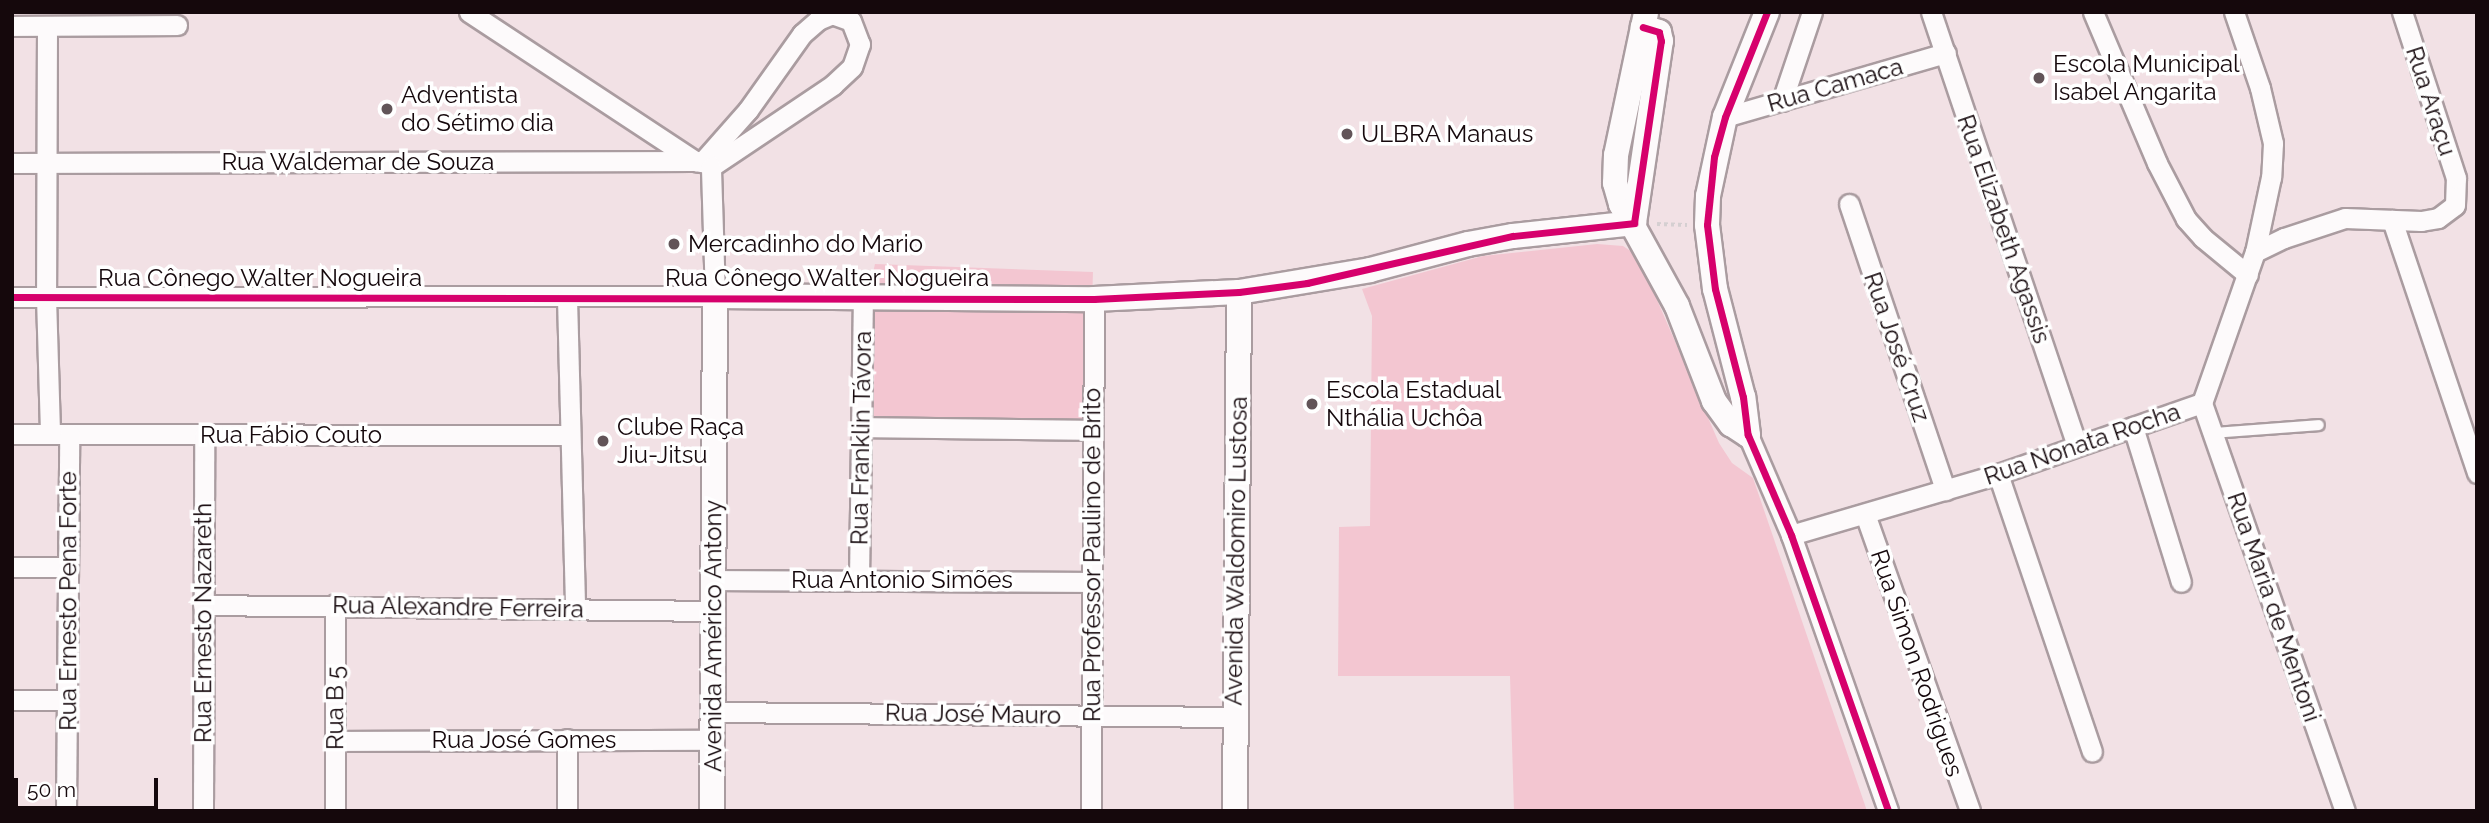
<!DOCTYPE html>
<html>
<head>
<meta charset="utf-8">
<style>
  body { margin:0 }
  #map { position:relative; width:2489px; height:823px; overflow:hidden; background:#f2e1e5; font-family:Raleway,sans-serif }
  div>[style] { position:absolute }
  [style*='--x'] { left:calc(var(--x)*1px); top:calc(var(--y)*1px); width:calc(var(--w)*1px); rotate:calc(var(--a)*1deg) }
  .green>* { inset:0; background:#f3c6d1 }
  .path>* { height:3.5px; margin-top:-1.75px; transform-origin:0; background:repeating-linear-gradient(90deg,#d5cfd1 0 3.5px,transparent 0 7px) }
  .roads { filter:drop-shadow(2px 0 #aa9ca0) drop-shadow(-2px 0 #aa9ca0) drop-shadow(0 2px #aa9ca0) drop-shadow(0 -2px #aa9ca0) }
  .service>* { height:10px; margin:-5px; padding:0 5px; transform-origin:5px; border-radius:5px; background:#fdfafb }
  .minor>* { height:19px; margin:-9.5px; padding:0 9.5px; transform-origin:9.5px; border-radius:9.5px; background:#fdfafb }
  .tertiary>* { height:24px; margin:-12px; padding:0 12px; transform-origin:12px; border-radius:12px; background:#fdfafb }
  .cycleway>* { height:7px; margin:-3.5px; padding:0 3.5px; transform-origin:3.5px; border-radius:3.5px; background:#d6006c }
  .dots>* { width:19px; height:19px; translate:-50% -50%; box-sizing:border-box; border:4px solid #fff; border-radius:50% }
  span { translate:-50% -50%; white-space:nowrap; text-align:center; line-height:1.15; -webkit-text-stroke:7px #fff; paint-order:stroke }
  .poi-label { font-size:24px; color:#15080c }
  .left { translate:0 -50%; text-align:left }
  .street-label { font-size:24px; color:#15080c }
  .frame { position:absolute; inset:0; border:14px solid #15080c; pointer-events:none }
  .scale { position:absolute; left:14px; top:778px; width:144px; height:32px; box-sizing:border-box; border:4px solid #15080c; border-top:0; padding-left:9px; font-size:21px; line-height:24px; white-space:nowrap; color:#15080c; -webkit-text-stroke:5px #fff; paint-order:stroke }
</style>
</head>
<body>
<div id="map">
  <div class="green">
    <div style="clip-path:polygon(1597px 244px,1623px 246px,1638px 256px,1719px 443px,1732px 463px,1753px 478px,1867px 811px,1514px 811px,1510px 676px,1338px 676px,1339px 527px,1370px 526px,1372px 316px,1362px 289px,1483px 256px)"></div>
    <div style="clip-path:polygon(875px 264px,1093px 272px,1088px 425px,866px 421px,869px 290px)"></div>
  </div>
  <div class="path">
    <div style="--x:1657;--y:224;--w:30;--a:2"></div>
  </div>
  <div class="roads">
    <div class="service">
      <div style="--x:2213;--y:433;--w:106;--a:-4.3"></div>
    </div>
    <div class="minor">
      <div style="--x:469;--y:12;--w:271;--a:33.4"></div>
      <div style="--x:1931;--y:12;--w:457;--a:71.4"></div>
      <div style="--x:2093;--y:12;--w:164;--a:67"></div>
      <div style="--x:2157;--y:163;--w:63;--a:62.6"></div>
      <div style="--x:2186;--y:219;--w:25;--a:48"></div>
      <div style="--x:2203;--y:238;--w:58;--a:39.4"></div>
      <div style="--x:2234;--y:12;--w:80;--a:71.1"></div>
      <div style="--x:2260;--y:88;--w:57;--a:76.7"></div>
      <div style="--x:2273;--y:143;--w:34;--a:93"></div>
      <div style="--x:2271;--y:177;--w:77;--a:102"></div>
      <div style="--x:12;--y:26;--w:165;--a:-0.3"></div>
      <div style="--x:47;--y:26;--w:271;--a:90.2"></div>
      <div style="--x:46;--y:297;--w:137;--a:88.3"></div>
      <div style="--x:1782;--y:101;--w:94;--a:-71.4"></div>
      <div style="--x:1725;--y:117;--w:230;--a:-16.2"></div>
      <div style="--x:703;--y:161;--w:68;--a:-48.6"></div>
      <div style="--x:748;--y:110;--w:93;--a:-54.6"></div>
      <div style="--x:802;--y:34;--w:21;--a:-41"></div>
      <div style="--x:818;--y:20;--w:15;--a:-23"></div>
      <div style="--x:832;--y:14;--w:20;--a:20"></div>
      <div style="--x:851;--y:21;--w:25;--a:69"></div>
      <div style="--x:860;--y:44;--w:24;--a:109"></div>
      <div style="--x:852;--y:67;--w:26;--a:137"></div>
      <div style="--x:833;--y:85;--w:147;--a:146.1"></div>
      <div style="--x:12;--y:163;--w:683;--a:-0.17"></div>
      <div style="--x:695;--y:161;--w:13;--a:9"></div>
      <div style="--x:708;--y:163;--w:5;--a:53"></div>
      <div style="--x:1849;--y:204;--w:302;--a:71.4"></div>
      <div style="--x:2392;--y:220;--w:267;--a:71.4"></div>
      <div style="--x:12;--y:297;--w:703;--a:-0.08"></div>
      <div style="--x:715;--y:296;--w:129;--a:-91.8"></div>
      <div style="--x:567;--y:298;--w:311;--a:88.5"></div>
      <div style="--x:2202;--y:403;--w:160;--a:-70.7"></div>
      <div style="--x:2255;--y:252;--w:32;--a:-26"></div>
      <div style="--x:2284;--y:238;--w:64;--a:-18.2"></div>
      <div style="--x:2345;--y:218;--w:76;--a:2.3"></div>
      <div style="--x:2421;--y:221;--w:17;--a:-10"></div>
      <div style="--x:2438;--y:218;--w:21;--a:-37"></div>
      <div style="--x:2455;--y:205;--w:27;--a:-88"></div>
      <div style="--x:2456;--y:178;--w:175;--a:-108"></div>
      <div style="--x:2202;--y:403;--w:432;--a:70.7"></div>
      <div style="--x:862;--y:427;--w:230;--a:0.7"></div>
      <div style="--x:2133;--y:427;--w:162;--a:72.8"></div>
      <div style="--x:12;--y:434;--w:557;--a:0.1"></div>
      <div style="--x:1748;--y:435;--w:109;--a:66.7"></div>
      <div style="--x:1791;--y:535;--w:293;--a:70.6"></div>
      <div style="--x:1998;--y:474;--w:293;--a:71.3"></div>
      <div style="--x:1865;--y:514;--w:315;--a:70.5"></div>
      <div style="--x:1791;--y:535;--w:216;--a:-16.4"></div>
      <div style="--x:1998;--y:474;--w:216;--a:-19.2"></div>
      <div style="--x:12;--y:567;--w:54;--a:0"></div>
      <div style="--x:859;--y:579;--w:282;--a:-89.2"></div>
      <div style="--x:714;--y:580;--w:376;--a:0.3"></div>
      <div style="--x:335;--y:604;--w:207;--a:90"></div>
      <div style="--x:203;--y:605;--w:510;--a:0.67"></div>
      <div style="--x:12;--y:700;--w:55;--a:0"></div>
      <div style="--x:713;--y:712;--w:521;--a:0.55"></div>
      <div style="--x:334;--y:741;--w:379;--a:-0.2"></div>
      <div style="--x:66;--y:811;--w:377;--a:-89.5"></div>
      <div style="--x:203;--y:811;--w:376;--a:-89.8"></div>
      <div style="--x:567;--y:811;--w:72;--a:-90"></div>
      <div style="--x:1091;--y:811;--w:512;--a:-89.66"></div>
    </div>
    <div class="tertiary">
      <div style="--x:1646;--y:13;--w:145;--a:101.9"></div>
      <div style="--x:1616;--y:155;--w:28;--a:92"></div>
      <div style="--x:1615;--y:183;--w:22;--a:74"></div>
      <div style="--x:1621;--y:204;--w:116;--a:61.2"></div>
      <div style="--x:1677;--y:306;--w:102;--a:68.7"></div>
      <div style="--x:1714;--y:401;--w:29;--a:54"></div>
      <div style="--x:1731;--y:424;--w:20;--a:33"></div>
      <div style="--x:1748;--y:435;--w:38;--a:-97"></div>
      <div style="--x:1743;--y:397;--w:112;--a:-104.5"></div>
      <div style="--x:1715;--y:289;--w:64;--a:-97.1"></div>
      <div style="--x:1707;--y:225;--w:29;--a:-88"></div>
      <div style="--x:1708;--y:196;--w:81;--a:-77.9"></div>
      <div style="--x:1725;--y:117;--w:113;--a:-68.2"></div>
      <div style="--x:712;--y:811;--w:515;--a:-89.67"></div>
      <div style="--x:715;--y:296;--w:379;--a:0.5"></div>
      <div style="--x:1094;--y:299;--w:145;--a:-2.8"></div>
      <div style="--x:1239;--y:292;--w:133;--a:-9.5"></div>
      <div style="--x:1370;--y:270;--w:101;--a:-14.9"></div>
      <div style="--x:1468;--y:244;--w:46;--a:-10.1"></div>
      <div style="--x:1513;--y:236;--w:122;--a:-6.1"></div>
      <div style="--x:1634;--y:223;--w:184;--a:-81.6"></div>
      <div style="--x:1661;--y:41;--w:9;--a:-103"></div>
      <div style="--x:1659;--y:32;--w:17;--a:-163"></div>
      <div style="--x:1235;--y:811;--w:519;--a:-89.56"></div>
    </div>
  </div>
  <div class="cycleway">
    <div style="--x:1767;--y:12;--w:113;--a:111.8"></div>
    <div style="--x:1725;--y:117;--w:41;--a:105.4"></div>
    <div style="--x:1714;--y:157;--w:68;--a:95.9"></div>
    <div style="--x:1707;--y:225;--w:64;--a:82.9"></div>
    <div style="--x:1715;--y:289;--w:112;--a:75.5"></div>
    <div style="--x:1743;--y:397;--w:38;--a:83"></div>
    <div style="--x:1748;--y:435;--w:109;--a:66.7"></div>
    <div style="--x:1791;--y:535;--w:293;--a:70.6"></div>
    <div style="--x:12;--y:297;--w:1082;--a:0.11"></div>
    <div style="--x:1094;--y:299;--w:145;--a:-2.8"></div>
    <div style="--x:1239;--y:292;--w:69;--a:-7.5"></div>
    <div style="--x:1307;--y:283;--w:211;--a:-12.9"></div>
    <div style="--x:1513;--y:236;--w:122;--a:-6.1"></div>
    <div style="--x:1634;--y:223;--w:184;--a:-81.6"></div>
    <div style="--x:1661;--y:41;--w:9;--a:-103"></div>
    <div style="--x:1659;--y:32;--w:17;--a:-163"></div>
  </div>
  <div class="dots">
    <div style="left:2039px;top:78px;background:#625458"></div>
    <div style="left:387px;top:109px;background:#625458"></div>
    <div style="left:1347px;top:134px;background:#625458"></div>
    <div style="left:674px;top:244px;background:#625458"></div>
    <div style="left:1312px;top:404px;background:#625458"></div>
    <div style="left:603px;top:441px;background:#625458"></div>
  </div>
  <div class="poi-label">
    <span class="left" style="left:2053px;top:78px">Escola Municipal<br>Isabel Angarita</span>
    <span class="left" style="left:401px;top:109px">Adventista<br>do Sétimo dia</span>
    <span class="left" style="left:1361px;top:134px">ULBRA Manaus</span>
    <span class="left" style="left:688px;top:244px">Mercadinho do Mario</span>
    <span class="left" style="left:1326px;top:404px">Escola Estadual<br>Nthália Uchôa</span>
    <span class="left" style="left:617px;top:441px">Clube Raça<br>Jiu-Jitsu</span>
  </div>
  <div class="street-label">
    <span style="left:1835px;top:85px;rotate:-16deg">Rua Camaca</span>
    <span style="left:2431px;top:101px;rotate:72deg">Rua Araçu</span>
    <span style="left:358px;top:162px">Rua Waldemar de Souza</span>
    <span style="left:2004px;top:229px;rotate:71deg">Rua Elizabeth Agassis</span>
    <span style="left:260px;top:278px">Rua Cônego Walter Nogueira</span>
    <span style="left:827px;top:278px">Rua Cônego Walter Nogueira</span>
    <span style="left:1897px;top:347px;rotate:71deg">Rua José Cruz</span>
    <span style="left:291px;top:435px">Rua Fábio Couto</span>
    <span style="left:861px;top:438px;rotate:-89deg">Rua Franklin Távora</span>
    <span style="left:2082px;top:444px;rotate:-19deg">Rua Nonata Rocha</span>
    <span style="left:1236px;top:551px;rotate:-89deg">Avenida Waldomiro Lustosa</span>
    <span style="left:1092px;top:555px;rotate:-90deg">Rua Professor Paulino de Brito</span>
    <span style="left:902px;top:580px">Rua Antonio Simões</span>
    <span style="left:68px;top:601px;rotate:-90deg">Rua Ernesto Pena Forte</span>
    <span style="left:458px;top:607px;rotate:1deg">Rua Alexandre Ferreira</span>
    <span style="left:2274px;top:607px;rotate:71deg">Rua Maria de Mentoni</span>
    <span style="left:203px;top:623px;rotate:-90deg">Rua Ernesto Nazareth</span>
    <span style="left:713px;top:636px;rotate:-90deg">Avenida Américo Antony</span>
    <span style="left:1917px;top:663px;rotate:71deg">Rua Simon Rodrigues</span>
    <span style="left:335px;top:708px;rotate:-90deg">Rua B 5</span>
    <span style="left:973px;top:714px;rotate:1deg">Rua José Mauro</span>
    <span style="left:524px;top:740px">Rua José Gomes</span>
  </div>
  <div class="frame"></div>
  <div class="scale">50 m</div>
</div>
</body>
</html>
